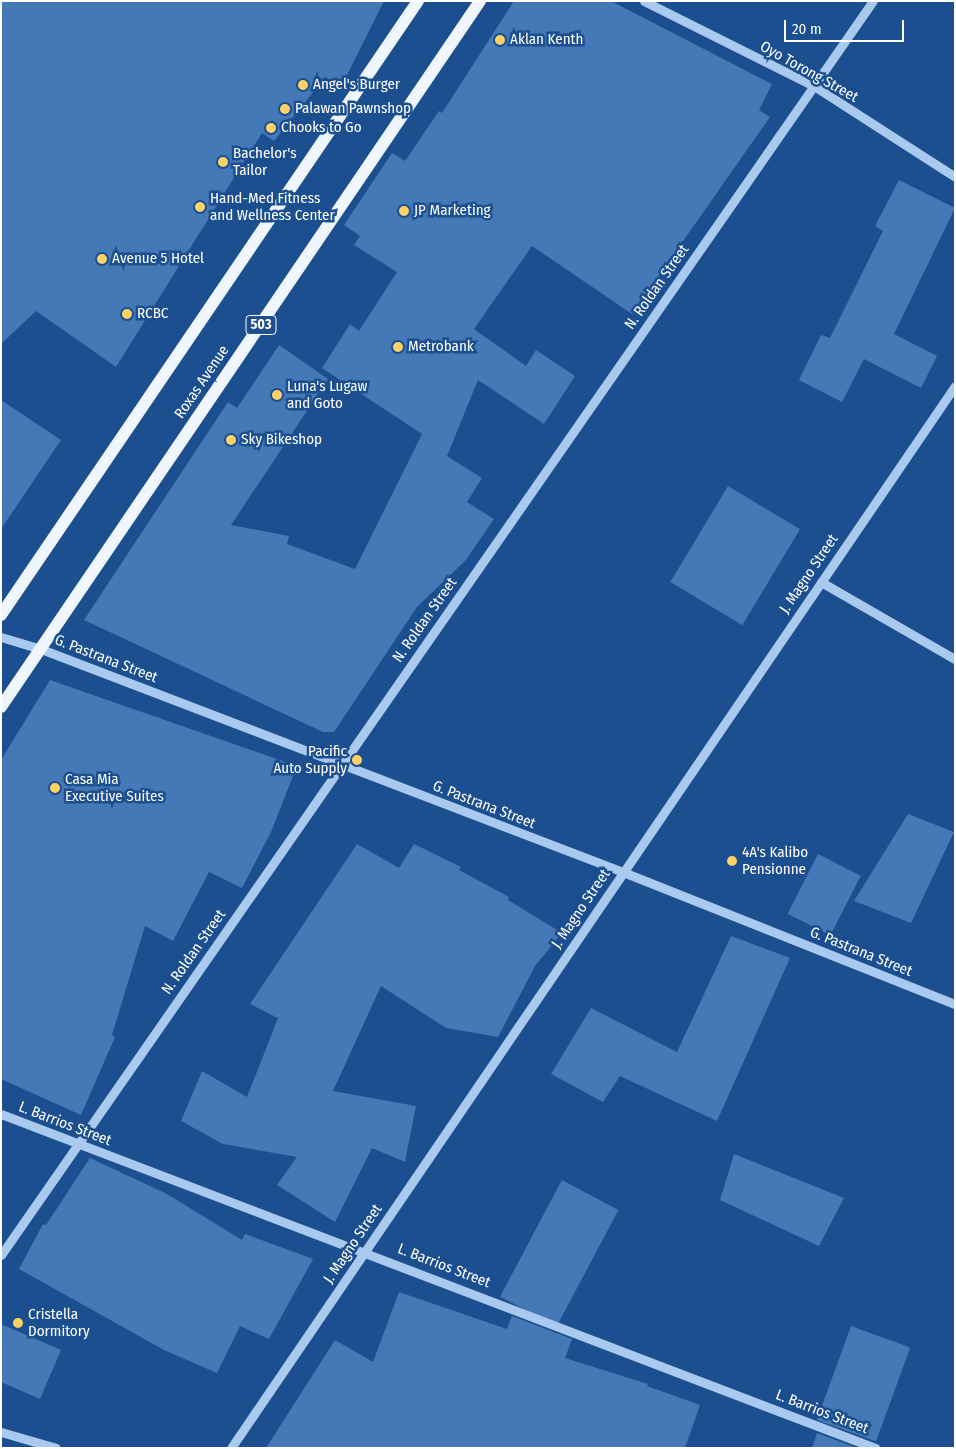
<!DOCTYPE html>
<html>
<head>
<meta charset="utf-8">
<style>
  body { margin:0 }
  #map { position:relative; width:956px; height:1449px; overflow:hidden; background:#1b4f8f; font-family:"Fira Sans Condensed",sans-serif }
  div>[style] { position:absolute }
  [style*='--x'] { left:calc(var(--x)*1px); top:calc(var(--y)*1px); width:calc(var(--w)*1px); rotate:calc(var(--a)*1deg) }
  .building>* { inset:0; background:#4478b7; transform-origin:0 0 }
  .minor>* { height:9px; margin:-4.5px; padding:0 4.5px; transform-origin:4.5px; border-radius:4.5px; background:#a9c9ee }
  .major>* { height:12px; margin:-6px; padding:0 6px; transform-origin:6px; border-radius:6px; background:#f0f6ff }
  .dots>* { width:14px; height:14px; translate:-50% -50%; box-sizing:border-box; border:2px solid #1b4f8f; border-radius:50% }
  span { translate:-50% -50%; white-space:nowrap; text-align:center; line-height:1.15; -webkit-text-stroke:5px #1b4f8f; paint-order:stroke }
  .shield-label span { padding:1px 4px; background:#1b4f8f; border:1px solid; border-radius:4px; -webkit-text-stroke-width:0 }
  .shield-label { font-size:14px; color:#fff; font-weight:700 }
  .poi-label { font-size:15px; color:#fff }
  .left { translate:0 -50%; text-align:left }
  .right { translate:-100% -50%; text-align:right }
  .street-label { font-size:15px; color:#fff }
  .frame { position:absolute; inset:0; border:2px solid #fff; pointer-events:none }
  .scale { position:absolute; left:784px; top:20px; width:120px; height:22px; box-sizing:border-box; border:2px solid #fff; border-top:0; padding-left:6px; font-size:15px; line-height:18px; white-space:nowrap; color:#fff; -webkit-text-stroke:4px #1b4f8f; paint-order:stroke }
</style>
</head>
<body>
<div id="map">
  <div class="building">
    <div style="clip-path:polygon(1px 1px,384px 1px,341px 87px,325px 77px,274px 141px,262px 133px,116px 367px,36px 311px,1px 344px)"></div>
    <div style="clip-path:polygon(514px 1px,611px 1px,772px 84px,759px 110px,770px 117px,632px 314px,532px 246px,474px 329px,526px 366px,536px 350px,575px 376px,544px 424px,478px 380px,447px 456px,482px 478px,467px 502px,494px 519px,465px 561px,417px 607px,334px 732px,323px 732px,84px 620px,228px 402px,237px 408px,279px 345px,328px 379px,231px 525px,289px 536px,287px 544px,355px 569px,422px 434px,322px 368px,350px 324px,359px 331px,397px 272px,354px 245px,360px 236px,344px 225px,392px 153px,405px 161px,439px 111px,442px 113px)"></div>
    <div style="clip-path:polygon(899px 180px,955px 208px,894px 334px,937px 356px,921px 388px,864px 359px,842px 402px,799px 380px,821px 335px,830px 338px,883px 231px,875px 226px)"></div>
    <div style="clip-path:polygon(1px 400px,61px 440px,1px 529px)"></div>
    <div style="left:728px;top:486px;width:84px;height:112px;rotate:31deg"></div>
    <div style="clip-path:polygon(50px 680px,297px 766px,271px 832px,242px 888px,209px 872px,173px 941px,145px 926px,112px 1035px,115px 1037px,81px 1115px,1px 1079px,1px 760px)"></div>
    <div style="clip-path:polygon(908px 814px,954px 832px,911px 923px,854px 901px)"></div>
    <div style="clip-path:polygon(357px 844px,399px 868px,414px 844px,461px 867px,459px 870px,509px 897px,508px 900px,562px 933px,535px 966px,498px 1037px,446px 1028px,381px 986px,333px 1091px,416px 1106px,405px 1162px,372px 1148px,335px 1222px,277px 1185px,297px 1157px,223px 1144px,181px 1121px,202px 1071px,247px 1097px,278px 1018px,250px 1004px)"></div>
    <div style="left:818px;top:854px;width:48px;height:67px;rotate:27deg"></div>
    <div style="clip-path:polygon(731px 936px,790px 958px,717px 1121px,620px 1076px,603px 1102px,551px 1074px,591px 1008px,677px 1052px)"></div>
    <div style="clip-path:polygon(734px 1154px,844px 1198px,819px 1246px,720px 1200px)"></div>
    <div style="clip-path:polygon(90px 1158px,167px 1194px,242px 1240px,245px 1234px,313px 1259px,269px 1339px,240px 1326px,217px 1373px,164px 1350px,19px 1269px,43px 1224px,46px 1225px)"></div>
    <div style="left:562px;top:1180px;width:64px;height:132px;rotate:28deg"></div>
    <div style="clip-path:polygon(399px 1292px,507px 1329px,512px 1316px,572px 1339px,565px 1358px,648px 1384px,647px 1386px,700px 1405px,685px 1448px,266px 1448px,335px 1340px,373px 1362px)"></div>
    <div style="clip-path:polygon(1px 1324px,61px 1350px,40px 1399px,1px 1382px)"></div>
    <div style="left:851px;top:1326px;width:63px;height:100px;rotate:20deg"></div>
    <div style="clip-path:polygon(817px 1433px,857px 1448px,812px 1448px)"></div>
  </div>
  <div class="minor">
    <div style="--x:644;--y:1;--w:190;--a:26.6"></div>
    <div style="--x:814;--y:86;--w:168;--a:32.8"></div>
    <div style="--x:821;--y:582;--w:155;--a:29.9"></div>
    <div style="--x:1;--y:637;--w:42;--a:16.7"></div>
    <div style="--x:41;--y:649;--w:623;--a:20.96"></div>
    <div style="--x:623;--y:872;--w:357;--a:21.7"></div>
    <div style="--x:1;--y:1114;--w:936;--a:20.91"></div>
    <div style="--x:1;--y:1255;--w:1527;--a:-55.19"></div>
    <div style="--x:1;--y:1432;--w:57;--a:16.2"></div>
    <div style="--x:231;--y:1448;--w:1285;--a:-55.72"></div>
  </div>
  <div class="major">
    <div style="--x:1;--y:615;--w:742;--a:-55.82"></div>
    <div style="--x:1;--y:707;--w:853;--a:-55.84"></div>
  </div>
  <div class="dots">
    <div style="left:500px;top:40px;background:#ffd166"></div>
    <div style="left:303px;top:85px;background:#ffd166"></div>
    <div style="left:285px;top:109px;background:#ffd166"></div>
    <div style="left:271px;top:128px;background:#ffd166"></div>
    <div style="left:223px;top:162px;background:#ffd166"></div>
    <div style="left:200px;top:207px;background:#ffd166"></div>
    <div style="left:404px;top:211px;background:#ffd166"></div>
    <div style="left:102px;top:259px;background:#ffd166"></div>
    <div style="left:127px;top:314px;background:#ffd166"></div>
    <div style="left:398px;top:347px;background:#ffd166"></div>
    <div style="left:277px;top:395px;background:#ffd166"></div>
    <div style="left:231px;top:440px;background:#ffd166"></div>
    <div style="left:357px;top:760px;background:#ffd166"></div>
    <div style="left:55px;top:788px;background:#ffd166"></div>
    <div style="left:732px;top:861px;background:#ffd166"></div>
    <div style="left:18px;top:1323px;background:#ffd166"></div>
  </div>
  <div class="shield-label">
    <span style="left:261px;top:325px">503</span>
  </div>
  <div class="poi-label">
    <span class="left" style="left:510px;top:40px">Aklan Kenth</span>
    <span class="left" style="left:313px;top:85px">Angel's Burger</span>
    <span class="left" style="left:295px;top:109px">Palawan Pawnshop</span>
    <span class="left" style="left:281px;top:128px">Chooks to Go</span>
    <span class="left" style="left:233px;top:162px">Bachelor's<br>Tailor</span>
    <span class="left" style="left:210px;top:207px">Hand-Med Fitness<br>and Wellness Center</span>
    <span class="left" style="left:414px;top:211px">JP Marketing</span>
    <span class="left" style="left:112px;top:259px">Avenue 5 Hotel</span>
    <span class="left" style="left:137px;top:314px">RCBC</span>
    <span class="left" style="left:408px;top:347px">Metrobank</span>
    <span class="left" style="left:287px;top:395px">Luna's Lugaw<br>and Goto</span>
    <span class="left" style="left:241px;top:440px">Sky Bikeshop</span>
    <span class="right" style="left:347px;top:760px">Pacific<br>Auto Supply</span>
    <span class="left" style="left:65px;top:788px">Casa Mia<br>Executive Suites</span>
    <span class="left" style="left:742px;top:861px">4A's Kalibo<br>Pensionne</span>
    <span class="left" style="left:28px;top:1323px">Cristella<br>Dormitory</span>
  </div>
  <div class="street-label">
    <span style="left:809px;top:72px;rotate:29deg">Oyo Torong Street</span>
    <span style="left:657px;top:287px;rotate:-55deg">N. Roldan Street</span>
    <span style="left:202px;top:382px;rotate:-56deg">Roxas Avenue</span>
    <span style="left:809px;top:574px;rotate:-56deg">J. Magno Street</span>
    <span style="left:425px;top:620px;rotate:-55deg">N. Roldan Street</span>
    <span style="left:106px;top:659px;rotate:21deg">G. Pastrana Street</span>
    <span style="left:484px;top:805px;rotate:21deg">G. Pastrana Street</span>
    <span style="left:581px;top:909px;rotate:-56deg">J. Magno Street</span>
    <span style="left:194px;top:952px;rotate:-55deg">N. Roldan Street</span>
    <span style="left:861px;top:952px;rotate:22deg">G. Pastrana Street</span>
    <span style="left:65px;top:1124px;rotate:21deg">L. Barrios Street</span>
    <span style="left:353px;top:1244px;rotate:-56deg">J. Magno Street</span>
    <span style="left:444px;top:1266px;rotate:21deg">L. Barrios Street</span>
    <span style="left:822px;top:1412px;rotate:21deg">L. Barrios Street</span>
  </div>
  <div class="frame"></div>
  <div class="scale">20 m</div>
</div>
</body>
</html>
